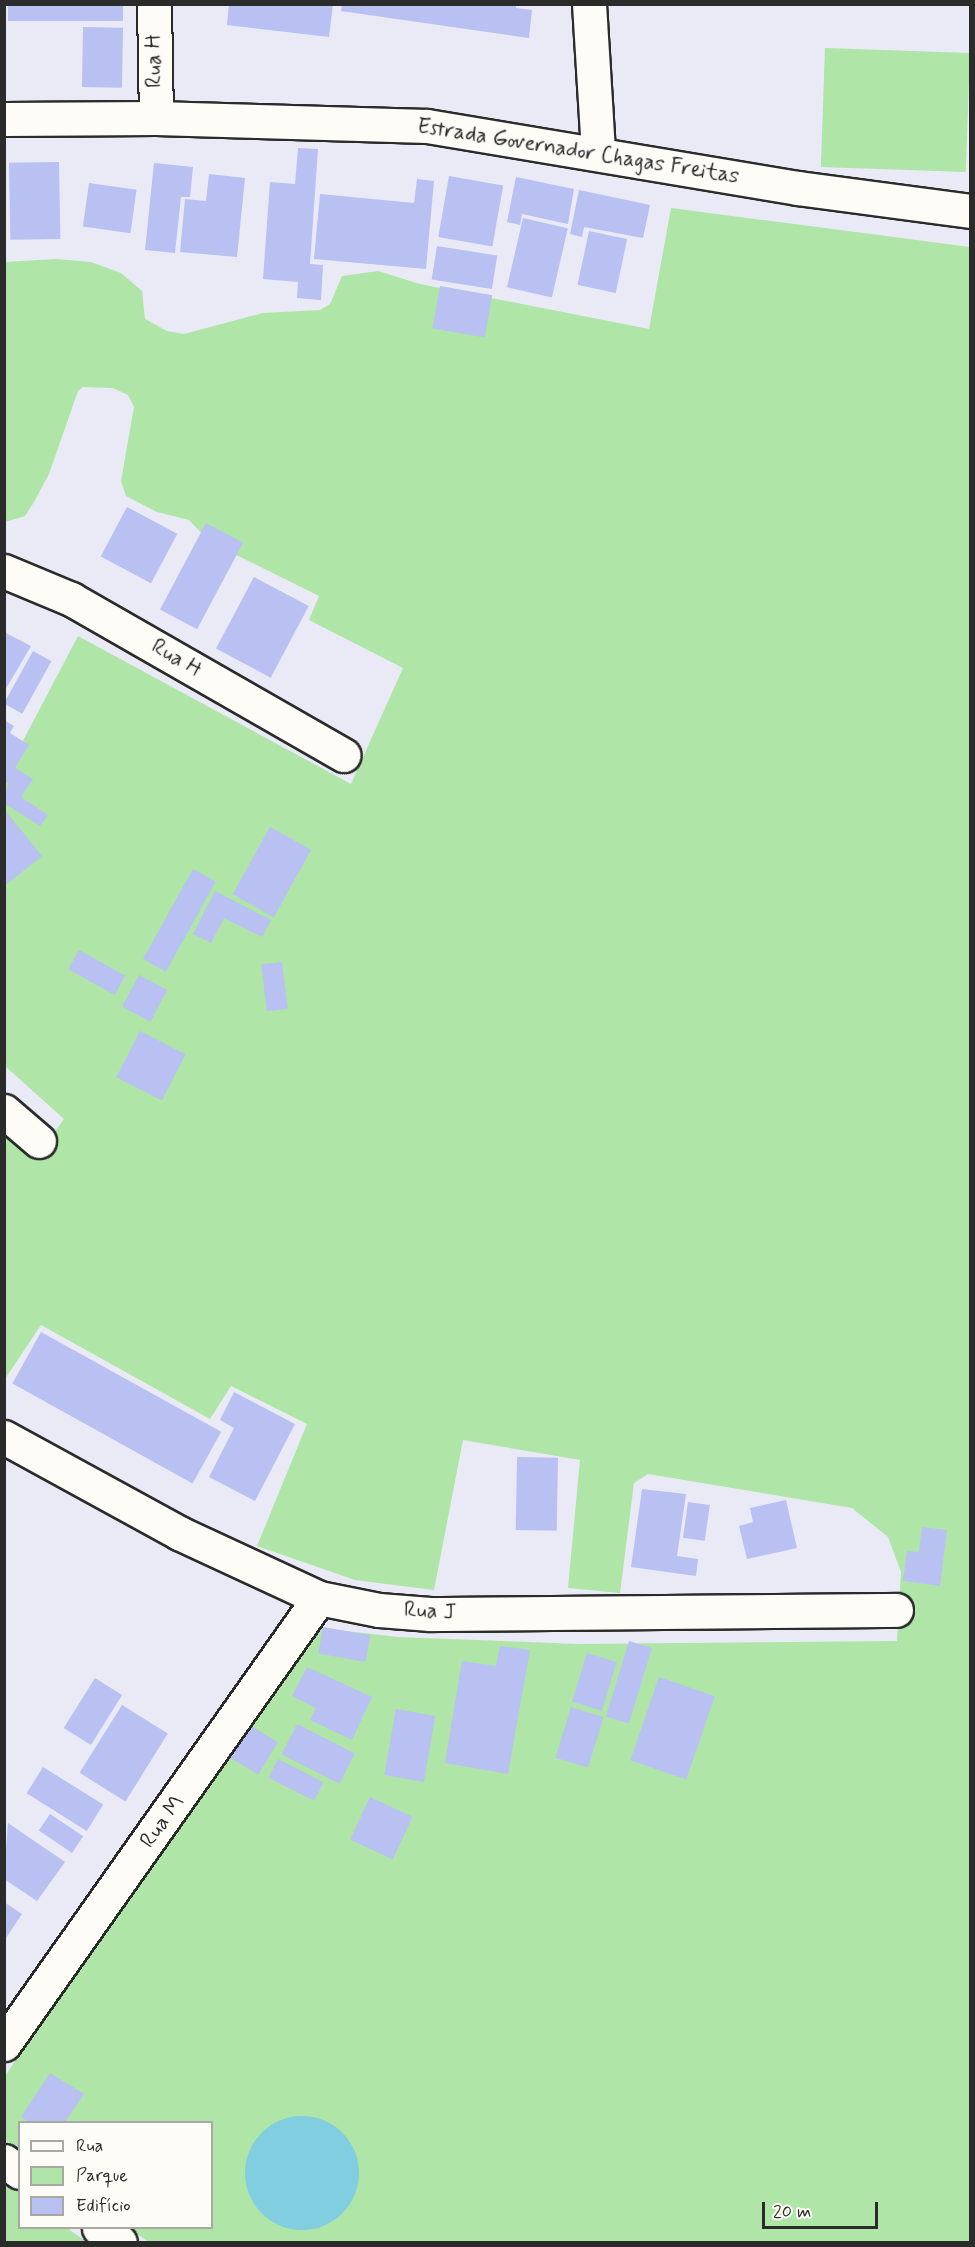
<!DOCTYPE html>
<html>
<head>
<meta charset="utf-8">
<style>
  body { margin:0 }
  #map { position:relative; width:975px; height:2247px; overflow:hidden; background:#e9eaf6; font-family:Mynerve,sans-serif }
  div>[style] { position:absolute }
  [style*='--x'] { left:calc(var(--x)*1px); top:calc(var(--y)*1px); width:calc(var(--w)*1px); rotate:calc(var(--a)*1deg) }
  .green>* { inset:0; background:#afe5a7; transform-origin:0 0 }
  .water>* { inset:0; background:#81cee0 }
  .round { border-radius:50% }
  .building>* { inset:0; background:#b9c0f2; transform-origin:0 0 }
  .roads { filter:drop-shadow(2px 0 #2b2b2b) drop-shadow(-2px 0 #2b2b2b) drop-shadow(0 2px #2b2b2b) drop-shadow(0 -2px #2b2b2b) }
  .minor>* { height:33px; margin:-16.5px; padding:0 16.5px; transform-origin:16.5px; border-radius:16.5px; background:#fdfcf7 }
  .secondary>* { height:33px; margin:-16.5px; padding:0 16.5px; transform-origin:16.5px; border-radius:16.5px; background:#fdfcf7 }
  span { translate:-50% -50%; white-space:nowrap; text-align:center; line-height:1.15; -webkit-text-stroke:6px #fdfcf7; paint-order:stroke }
  .street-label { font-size:22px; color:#2b2b2b }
  .frame { position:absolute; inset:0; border:6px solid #2b2b2b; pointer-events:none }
  .legend { position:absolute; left:18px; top:2121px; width:195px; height:108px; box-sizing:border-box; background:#fdfcf7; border:2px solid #a9a8a5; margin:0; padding:8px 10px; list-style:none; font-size:18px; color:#2b2b2b }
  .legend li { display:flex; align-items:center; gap:12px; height:30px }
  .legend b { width:30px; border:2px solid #a9a8a5 }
  .scale { position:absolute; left:762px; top:2202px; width:116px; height:27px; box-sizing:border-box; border:3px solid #2b2b2b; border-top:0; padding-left:8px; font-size:18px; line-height:21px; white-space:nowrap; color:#2b2b2b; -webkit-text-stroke:4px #fdfcf7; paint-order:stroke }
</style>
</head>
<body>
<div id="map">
  <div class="green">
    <div style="left:825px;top:48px;width:145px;height:119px;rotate:2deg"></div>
    <div style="clip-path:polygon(671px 208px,970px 247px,970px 2242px,149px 2242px,128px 2228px,212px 2228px,212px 2122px,20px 2122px,19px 2150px,5px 2140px,5px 2076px,312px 1627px,398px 1637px,578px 1644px,897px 1641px,901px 1572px,888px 1537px,852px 1508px,648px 1474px,634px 1483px,620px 1593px,568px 1588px,580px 1460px,463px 1440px,434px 1590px,355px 1580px,257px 1546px,307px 1424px,231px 1386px,210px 1419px,41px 1325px,5px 1379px,5px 1126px,38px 1155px,64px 1119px,5px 1066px,5px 775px,78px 636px,351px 784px,403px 668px,309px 620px,319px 596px,210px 542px,189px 520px,157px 512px,126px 496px,121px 481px,134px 407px,128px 395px,113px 388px,83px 387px,78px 391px,49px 474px,34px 502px,25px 516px,5px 522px,5px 262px,56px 259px,91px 262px,121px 273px,142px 291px,145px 319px,167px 331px,184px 334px,263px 313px,320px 310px,330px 304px,342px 276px,378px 271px,420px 284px,649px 329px)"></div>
    <div style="clip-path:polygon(4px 2180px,19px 2192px,20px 2228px,67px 2228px,87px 2242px,5px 2242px)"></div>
  </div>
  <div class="water">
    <div class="round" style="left:245px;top:2116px;width:114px;height:114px"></div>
  </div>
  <div class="building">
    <div style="left:8px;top:4px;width:115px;height:17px"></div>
    <div style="clip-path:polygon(229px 4px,333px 4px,329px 37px,227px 25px)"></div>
    <div style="clip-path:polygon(342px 4px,516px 4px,516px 8px,532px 10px,529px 38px,341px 11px)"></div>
    <div style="left:83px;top:27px;width:40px;height:60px;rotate:1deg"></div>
    <div style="clip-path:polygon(298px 148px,318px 149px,310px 264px,323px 265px,321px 300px,297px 298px,298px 282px,263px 279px,270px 182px,295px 184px)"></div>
    <div style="left:59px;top:162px;width:77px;height:50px;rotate:89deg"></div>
    <div style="clip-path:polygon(154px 163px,193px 167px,190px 197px,181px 197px,175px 253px,145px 250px)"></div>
    <div style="clip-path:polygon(209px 174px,245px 178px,237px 257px,180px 252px,185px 199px,206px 201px)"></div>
    <div style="left:449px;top:176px;width:55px;height:62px;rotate:10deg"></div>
    <div style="clip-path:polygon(516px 177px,574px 189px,568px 224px,522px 214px,520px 225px,507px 222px)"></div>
    <div style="clip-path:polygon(417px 179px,434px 181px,426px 269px,314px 259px,320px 194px,414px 203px)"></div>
    <div style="left:89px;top:183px;width:48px;height:44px;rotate:8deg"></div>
    <div style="clip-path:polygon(579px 190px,650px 205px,643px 238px,584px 227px,582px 237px,570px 234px)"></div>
    <div style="left:523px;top:218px;width:46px;height:71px;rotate:13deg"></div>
    <div style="left:589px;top:231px;width:39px;height:55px;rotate:12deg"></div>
    <div style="left:437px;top:246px;width:61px;height:34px;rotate:9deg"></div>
    <div style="left:440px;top:286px;width:53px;height:43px;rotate:10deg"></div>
    <div style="left:127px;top:507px;width:57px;height:56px;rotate:28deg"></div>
    <div style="left:206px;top:523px;width:42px;height:98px;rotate:28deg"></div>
    <div style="left:254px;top:577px;width:62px;height:81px;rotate:28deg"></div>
    <div style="clip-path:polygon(4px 632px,31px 646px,4px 692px)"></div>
    <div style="left:33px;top:651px;width:21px;height:60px;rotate:29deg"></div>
    <div style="clip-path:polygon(4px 720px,14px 726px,10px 733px,29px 745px,15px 768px,33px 779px,21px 797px,48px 815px,40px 826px,4px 803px,8px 783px,4px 781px)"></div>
    <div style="clip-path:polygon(4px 809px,42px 856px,7px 884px,4px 882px)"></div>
    <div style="left:270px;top:827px;width:47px;height:77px;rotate:29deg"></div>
    <div style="left:193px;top:869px;width:26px;height:103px;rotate:29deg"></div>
    <div style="clip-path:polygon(215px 891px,271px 920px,262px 937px,224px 918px,211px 943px,193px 934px)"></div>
    <div style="left:79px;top:950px;width:53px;height:22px;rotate:29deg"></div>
    <div style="left:282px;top:962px;width:47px;height:21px;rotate:83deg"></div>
    <div style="left:139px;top:975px;width:32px;height:36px;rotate:28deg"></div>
    <div style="left:140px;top:1031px;width:51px;height:52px;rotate:27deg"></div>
    <div style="left:41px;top:1332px;width:206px;height:59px;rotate:29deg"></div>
    <div style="clip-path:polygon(234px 1392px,295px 1424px,255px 1501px,209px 1477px,234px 1428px,220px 1420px)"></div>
    <div style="left:517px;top:1457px;width:41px;height:73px;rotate:1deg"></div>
    <div style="clip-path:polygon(642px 1489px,686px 1494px,677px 1556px,698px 1559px,696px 1576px,631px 1567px)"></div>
    <div style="clip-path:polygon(786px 1500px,797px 1548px,747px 1559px,739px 1526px,753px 1522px,750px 1508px)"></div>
    <div style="left:688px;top:1502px;width:22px;height:36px;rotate:8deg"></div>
    <div style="clip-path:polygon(922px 1527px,947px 1530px,940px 1586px,903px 1581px,907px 1551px,919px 1552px)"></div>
    <div style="left:323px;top:1627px;width:48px;height:27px;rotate:10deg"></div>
    <div style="left:629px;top:1641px;width:24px;height:79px;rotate:17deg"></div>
    <div style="clip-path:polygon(500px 1646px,530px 1650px,508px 1774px,445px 1763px,462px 1661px,496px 1666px)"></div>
    <div style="left:587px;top:1653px;width:31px;height:51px;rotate:17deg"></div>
    <div style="clip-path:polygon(307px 1667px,372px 1697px,352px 1740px,310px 1720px,316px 1708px,292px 1696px)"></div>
    <div style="left:659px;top:1677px;width:59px;height:88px;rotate:19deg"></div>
    <div style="left:95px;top:1678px;width:32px;height:59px;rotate:32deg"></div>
    <div style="left:122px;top:1705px;width:54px;height:80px;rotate:32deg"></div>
    <div style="left:571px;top:1707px;width:34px;height:53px;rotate:17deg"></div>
    <div style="left:396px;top:1709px;width:40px;height:67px;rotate:10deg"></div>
    <div style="left:241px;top:1720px;width:43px;height:38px;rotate:31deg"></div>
    <div style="left:297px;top:1724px;width:65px;height:34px;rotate:27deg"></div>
    <div style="left:278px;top:1759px;width:51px;height:21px;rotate:27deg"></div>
    <div style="left:43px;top:1767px;width:71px;height:31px;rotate:32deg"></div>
    <div style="left:370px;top:1797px;width:47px;height:47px;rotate:25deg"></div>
    <div style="left:50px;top:1814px;width:40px;height:20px;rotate:34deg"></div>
    <div style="clip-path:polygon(8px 1823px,65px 1862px,37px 1901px,4px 1879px)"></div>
    <div style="clip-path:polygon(4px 1902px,22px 1914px,4px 1941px)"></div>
    <div style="clip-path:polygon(50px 2073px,84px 2094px,65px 2122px,29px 2122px,21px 2117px)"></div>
  </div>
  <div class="roads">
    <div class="minor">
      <div style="--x:154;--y:4;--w:114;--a:89"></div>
      <div style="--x:589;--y:4;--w:148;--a:86.5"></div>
      <div style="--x:4;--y:571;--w:73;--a:22.7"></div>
      <div style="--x:71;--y:599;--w:314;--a:29.8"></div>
      <div style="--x:4;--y:1111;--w:46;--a:40.6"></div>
      <div style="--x:4;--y:1437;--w:200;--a:28.7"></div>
      <div style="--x:179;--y:1533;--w:154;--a:24.9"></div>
      <div style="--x:319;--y:1598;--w:61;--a:11.3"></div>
      <div style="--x:379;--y:1610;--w:51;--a:4.5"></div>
      <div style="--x:430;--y:1614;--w:466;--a:-0.5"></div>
      <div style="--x:4;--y:2044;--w:546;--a:-54.77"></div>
      <div style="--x:4;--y:2161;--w:19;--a:35"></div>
      <div style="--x:99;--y:2228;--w:25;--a:34"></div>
    </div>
    <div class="secondary">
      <div style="--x:4;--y:119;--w:152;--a:-0.4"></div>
      <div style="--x:156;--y:118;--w:271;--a:1.7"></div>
      <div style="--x:427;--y:126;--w:376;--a:9.5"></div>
      <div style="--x:798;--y:188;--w:174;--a:7.6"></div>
    </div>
  </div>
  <div class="street-label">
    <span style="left:155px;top:61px;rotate:-91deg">Rua H</span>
    <span style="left:578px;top:152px;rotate:9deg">Estrada Governador Chagas Freitas</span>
    <span style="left:176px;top:659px;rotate:30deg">Rua H</span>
    <span style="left:430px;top:1612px;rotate:2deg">Rua J</span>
    <span style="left:163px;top:1822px;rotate:-54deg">Rua M</span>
  </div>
  <div class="frame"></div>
  <ul class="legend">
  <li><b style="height:8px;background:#fdfcf7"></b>Rua</li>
  <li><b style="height:16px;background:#afe5a7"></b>Parque</li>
  <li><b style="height:16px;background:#b9c0f2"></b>Edifício</li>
  </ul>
  <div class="scale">20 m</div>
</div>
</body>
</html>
